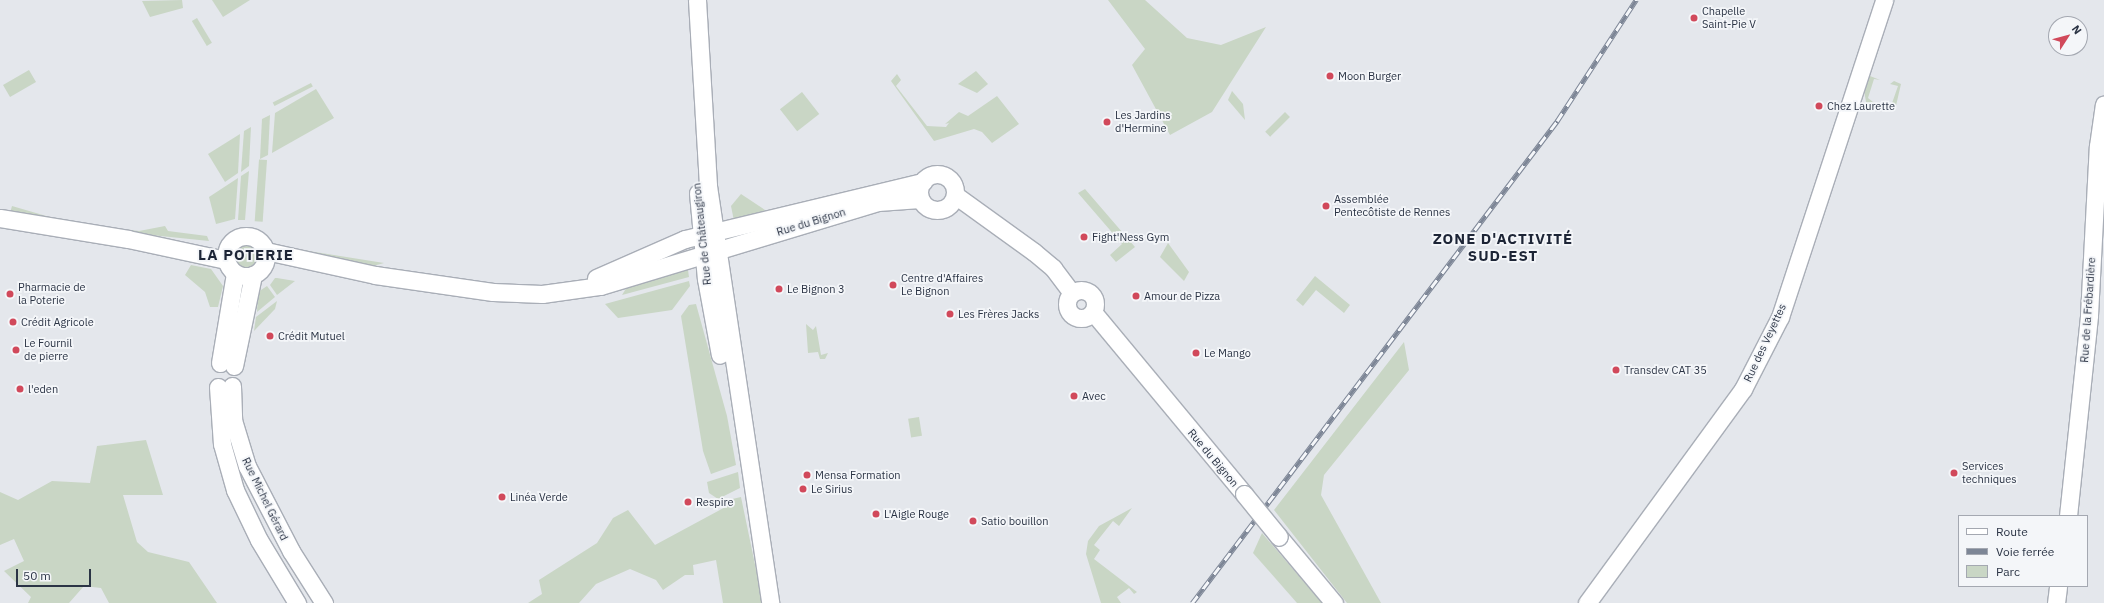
<!DOCTYPE html>
<html>
<head>
<meta charset="utf-8">
<style>
  body { margin:0 }
  #map { position:relative; width:2104px; height:603px; overflow:hidden; background:#e4e7ec; font-family:"IBM Plex Sans",sans-serif }
  div>[style] { position:absolute }
  [style*='--x'] { left:calc(var(--x)*1px); top:calc(var(--y)*1px); width:calc(var(--w)*1px); rotate:calc(var(--a)*1deg) }
  .green>* { inset:0; background:#c9d6c5; transform-origin:0 0 }
  .round { border-radius:50% }
  .roads { filter:drop-shadow(1px 0 #a9aeb7) drop-shadow(-1px 0 #a9aeb7) drop-shadow(0 1px #a9aeb7) drop-shadow(0 -1px #a9aeb7) }
  .secondary>* { height:17px; margin:-8.5px; padding:0 8.5px; transform-origin:8.5px; border-radius:8.5px; background:#fff }
  .secondary>.ring { margin:-8.5px; padding:0; box-sizing:content-box; background:none; border:17px solid #fff; border-radius:50% }
  .rail>* { height:4.5px; margin-top:-2.25px; transform-origin:0; background:repeating-linear-gradient(90deg,#f4f6f9 0 9px,#7d8696 0 18px); box-sizing:border-box; border-block:1px solid #7d8696 }
  .bridges { filter:drop-shadow(1px 0 #a9aeb7) drop-shadow(-1px 0 #a9aeb7) drop-shadow(0 1px #a9aeb7) drop-shadow(0 -1px #a9aeb7) }
  .secondary-bridge>* { height:17px; margin:-8.5px; padding:0 8.5px; transform-origin:8.5px; border-radius:8.5px; background:#fff }
  .dots>* { width:11px; height:11px; translate:-50% -50%; box-sizing:border-box; border:2px solid #f4f6f9; border-radius:50% }
  span { translate:-50% -50%; white-space:nowrap; text-align:center; line-height:1.15; -webkit-text-stroke:3.5px #f4f6f9; paint-order:stroke }
  .poi-label { font-size:11px; color:#2b3445 }
  .left { translate:0 -50%; text-align:left }
  .street-label { font-size:11px; color:#2b3445 }
  .district-label { font-size:15px; color:#1d2536; font-weight:700; letter-spacing:1px }
  .legend { position:absolute; left:1958px; top:515px; width:130px; height:72px; box-sizing:border-box; background:#f4f6f9; border:1px solid #a4a8b1; margin:0; padding:5px 7px; list-style:none; font-size:12px; color:#2b3445 }
  .legend li { display:flex; align-items:center; gap:8px; height:20px }
  .legend b { width:20px; border:1px solid #a4a8b1 }
  .north { position:absolute; left:2048px; top:16px; width:40px; height:40px; box-sizing:border-box; background:#f4f6f9; border:1px solid #a4a8b1; border-radius:50%; rotate:54deg; font-size:11px; font-weight:700; line-height:16px; text-align:center; color:#2b3445 }
  .north::after { content:''; display:block; margin:auto; width:14px; height:18px; background:#d1495b; clip-path:polygon(50% 0,100% 100%,50% 72%,0 100%) }
  .scale { position:absolute; left:16px; top:569px; width:75px; height:18px; box-sizing:border-box; border:2px solid #2b3445; border-top:0; padding-left:5px; font-size:12px; line-height:14px; white-space:nowrap; color:#2b3445; -webkit-text-stroke:3px #f4f6f9; paint-order:stroke }
</style>
</head>
<body>
<div id="map">
  <div class="green">
    <div style="clip-path:polygon(182px 0,183px 8px,150px 17px,142px 1px)"></div>
    <div style="clip-path:polygon(212px 0,250px 0,223px 17px)"></div>
    <div style="clip-path:polygon(1108px 0,1145px 0,1187px 38px,1221px 45px,1266px 27px,1212px 112px,1170px 135px,1132px 65px,1145px 49px)"></div>
    <div style="left:197px;top:18px;width:29px;height:6px;rotate:59deg"></div>
    <div style="left:29px;top:70px;width:14px;height:30px;rotate:60deg"></div>
    <div style="clip-path:polygon(976px 71px,988px 84px,977px 93px,958px 84px)"></div>
    <div style="clip-path:polygon(897px 74px,901px 80px,896px 86px,927px 126px,946px 127px,949px 123px,945px 124px,959px 112px,968px 116px,997px 96px,1019px 124px,992px 143px,982px 132px,974px 129px,934px 141px,891px 81px)"></div>
    <div style="clip-path:polygon(1870px 76px,1880px 80px,1874px 79px,1868px 98px,1878px 106px,1891px 106px,1898px 86px,1890px 84px,1894px 81px,1901px 84px,1895px 110px,1873px 109px,1866px 102px,1864px 90px)"></div>
    <div style="left:311px;top:83px;width:4px;height:43px;rotate:63deg"></div>
    <div style="clip-path:polygon(316px 89px,334px 118px,272px 153px,275px 113px)"></div>
    <div style="clip-path:polygon(1232px 91px,1243px 104px,1245px 120px,1228px 100px)"></div>
    <div style="left:802px;top:92px;width:28px;height:28px;rotate:52deg"></div>
    <div style="left:1285px;top:112px;width:7px;height:28px;rotate:45deg"></div>
    <div style="clip-path:polygon(270px 115px,268px 155px,260px 159px,262px 119px)"></div>
    <div style="clip-path:polygon(251px 127px,249px 166px,241px 172px,244px 131px)"></div>
    <div style="clip-path:polygon(240px 134px,238px 173px,225px 182px,208px 154px)"></div>
    <div style="left:267px;top:160px;width:62px;height:8px;rotate:94deg"></div>
    <div style="clip-path:polygon(249px 171px,245px 220px,238px 220px,241px 176px)"></div>
    <div style="clip-path:polygon(238px 178px,235px 219px,216px 224px,209px 197px)"></div>
    <div style="clip-path:polygon(1085px 189px,1135px 247px,1116px 262px,1110px 255px,1122px 244px,1078px 193px)"></div>
    <div style="clip-path:polygon(741px 194px,765px 210px,764px 211px,734px 221px,731px 206px)"></div>
    <div style="clip-path:polygon(12px 206px,60px 220px,115px 228px,139px 231px,165px 226px,168px 231px,207px 236px,209px 241px,141px 234px,10px 213px)"></div>
    <div class="round" style="left:231px;top:241px;width:30px;height:30px"></div>
    <div style="clip-path:polygon(1168px 243px,1189px 272px,1184px 281px,1160px 257px)"></div>
    <div style="clip-path:polygon(286px 247px,315px 252px,384px 263px,373px 266px)"></div>
    <div style="clip-path:polygon(191px 265px,211px 269px,223px 286px,218px 307px,210px 307px,205px 292px,185px 275px)"></div>
    <div style="clip-path:polygon(688px 270px,689px 277px,622px 295px,627px 287px)"></div>
    <div style="clip-path:polygon(1315px 276px,1350px 305px,1344px 313px,1316px 290px,1303px 306px,1296px 300px)"></div>
    <div style="clip-path:polygon(275px 278px,277px 278px,295px 281px,277px 295px,270px 285px)"></div>
    <div style="clip-path:polygon(689px 281px,690px 286px,672px 310px,618px 318px,605px 304px)"></div>
    <div style="clip-path:polygon(267px 286px,275px 297px,257px 312px,258px 292px)"></div>
    <div style="clip-path:polygon(277px 301px,275px 309px,254px 331px,256px 317px)"></div>
    <div style="clip-path:polygon(696px 304px,727px 416px,736px 465px,711px 474px,703px 451px,681px 316px,689px 305px)"></div>
    <div style="clip-path:polygon(806px 324px,813px 330px,816px 326px,821px 355px,828px 353px,825px 359px,820px 359px,818px 352px,808px 353px)"></div>
    <div style="clip-path:polygon(1404px 342px,1409px 370px,1324px 475px,1321px 495px,1381px 603px,1347px 603px,1274px 510px)"></div>
    <div style="left:919px;top:417px;width:19px;height:11px;rotate:81deg"></div>
    <div style="clip-path:polygon(146px 440px,163px 495px,123px 495px,137px 542px,148px 552px,189px 562px,217px 603px,109px 603px,101px 588px,84px 586px,69px 603px,28px 603px,31px 597px,4px 571px,24px 561px,14px 539px,0 545px,0 492px,18px 500px,52px 481px,90px 483px,97px 446px)"></div>
    <div style="clip-path:polygon(738px 472px,740px 488px,718px 499px,709px 493px,707px 482px)"></div>
    <div style="clip-path:polygon(741px 497px,763px 603px,723px 603px,716px 560px,693px 565px,694px 575px,685px 575px,663px 590px,656px 580px,630px 569px,596px 584px,579px 603px,528px 603px,542px 594px,539px 580px,597px 543px,613px 518px,628px 510px,655px 545px,731px 504px,728px 500px)"></div>
    <div style="clip-path:polygon(1132px 508px,1119px 526px,1113px 521px,1094px 545px,1100px 550px,1094px 559px,1137px 592px,1134px 594px,1129px 588px,1117px 597px,1121px 603px,1101px 603px,1086px 554px,1088px 541px,1099px 526px)"></div>
    <div style="clip-path:polygon(1262px 533px,1322px 603px,1297px 603px,1253px 553px)"></div>
  </div>
  <div class="roads">
    <div class="secondary">
      <div style="--x:697;--y:0;--w:186;--a:86.6"></div>
      <div style="--x:708;--y:186;--w:422;--a:81.5"></div>
      <div class="ring" style="left:919px;top:174px;width:19px;height:19px"></div>
      <div style="--x:698;--y:193;--w:86;--a:84.7"></div>
      <div style="--x:706;--y:279;--w:77;--a:79.6"></div>
      <div style="--x:955;--y:195;--w:97;--a:35.8"></div>
      <div style="--x:1034;--y:252;--w:25;--a:40"></div>
      <div style="--x:1053;--y:268;--w:31;--a:53"></div>
      <div style="--x:0;--y:218;--w:130;--a:9.3"></div>
      <div style="--x:128;--y:239;--w:100;--a:12.1"></div>
      <div class="ring" style="left:226px;top:236px;width:23px;height:23px"></div>
      <div style="--x:266;--y:251;--w:112;--a:12.4"></div>
      <div style="--x:375;--y:275;--w:119;--a:8.2"></div>
      <div style="--x:493;--y:292;--w:49;--a:2.3"></div>
      <div style="--x:542;--y:294;--w:59;--a:-7.9"></div>
      <div style="--x:600;--y:286;--w:290;--a:-16.8"></div>
      <div style="--x:878;--y:202;--w:42;--a:-4.1"></div>
      <div style="--x:596;--y:278;--w:97;--a:-23.7"></div>
      <div style="--x:685;--y:239;--w:245;--a:-13.5"></div>
      <div class="ring" style="left:1067px;top:290px;width:11px;height:11px"></div>
      <div style="--x:1093;--y:312;--w:236;--a:50.3"></div>
      <div style="--x:220;--y:363;--w:91;--a:-80.5"></div>
      <div style="--x:234;--y:366;--w:93;--a:-78.2"></div>
      <div style="--x:232;--y:386;--w:34;--a:88"></div>
      <div style="--x:233;--y:420;--w:48;--a:73.1"></div>
      <div style="--x:247;--y:466;--w:96;--a:62.6"></div>
      <div style="--x:291;--y:551;--w:62;--a:57.6"></div>
      <div style="--x:218;--y:387;--w:57;--a:86"></div>
      <div style="--x:222;--y:444;--w:48;--a:74.2"></div>
      <div style="--x:235;--y:490;--w:55;--a:64.4"></div>
      <div style="--x:259;--y:540;--w:74;--a:58.9"></div>
      <div style="--x:2068;--y:516;--w:202;--a:-84"></div>
      <div style="--x:2089;--y:315;--w:169;--a:-87"></div>
      <div style="--x:2098;--y:146;--w:42;--a:-81.9"></div>
      <div style="--x:1279;--y:537;--w:86;--a:50.2"></div>
      <div style="--x:1587;--y:603;--w:265;--a:-53.9"></div>
      <div style="--x:1743;--y:389;--w:81;--a:-62.8"></div>
      <div style="--x:1780;--y:317;--w:334;--a:-71.8"></div>
      <div style="--x:2056;--y:603;--w:17;--a:-83"></div>
    </div>
  </div>
  <div class="rail">
    <div style="--x:1192;--y:603;--w:605;--a:-52.86"></div>
    <div style="--x:1557;--y:121;--w:145;--a:-56.9"></div>
  </div>
  <div class="bridges">
    <div class="secondary-bridge">
      <div style="--x:1244;--y:494;--w:55;--a:50.9"></div>
    </div>
  </div>
  <div class="dots">
    <div style="left:1694px;top:18px;background:#d1495b"></div>
    <div style="left:1330px;top:76px;background:#d1495b"></div>
    <div style="left:1819px;top:106px;background:#d1495b"></div>
    <div style="left:1107px;top:122px;background:#d1495b"></div>
    <div style="left:1326px;top:206px;background:#d1495b"></div>
    <div style="left:1084px;top:237px;background:#d1495b"></div>
    <div style="left:893px;top:285px;background:#d1495b"></div>
    <div style="left:779px;top:289px;background:#d1495b"></div>
    <div style="left:10px;top:294px;background:#d1495b"></div>
    <div style="left:1136px;top:296px;background:#d1495b"></div>
    <div style="left:950px;top:314px;background:#d1495b"></div>
    <div style="left:13px;top:322px;background:#d1495b"></div>
    <div style="left:270px;top:336px;background:#d1495b"></div>
    <div style="left:16px;top:350px;background:#d1495b"></div>
    <div style="left:1196px;top:353px;background:#d1495b"></div>
    <div style="left:1616px;top:370px;background:#d1495b"></div>
    <div style="left:20px;top:389px;background:#d1495b"></div>
    <div style="left:1074px;top:396px;background:#d1495b"></div>
    <div style="left:1954px;top:473px;background:#d1495b"></div>
    <div style="left:807px;top:475px;background:#d1495b"></div>
    <div style="left:803px;top:489px;background:#d1495b"></div>
    <div style="left:502px;top:497px;background:#d1495b"></div>
    <div style="left:688px;top:502px;background:#d1495b"></div>
    <div style="left:876px;top:514px;background:#d1495b"></div>
    <div style="left:973px;top:521px;background:#d1495b"></div>
  </div>
  <div class="poi-label">
    <span class="left" style="left:1702px;top:18px">Chapelle<br>Saint-Pie V</span>
    <span class="left" style="left:1338px;top:76px">Moon Burger</span>
    <span class="left" style="left:1827px;top:106px">Chez Laurette</span>
    <span class="left" style="left:1115px;top:122px">Les Jardins<br>d'Hermine</span>
    <span class="left" style="left:1334px;top:206px">Assemblée<br>Pentecôtiste de Rennes</span>
    <span class="left" style="left:1092px;top:237px">Fight'Ness Gym</span>
    <span class="left" style="left:901px;top:285px">Centre d'Affaires<br>Le Bignon</span>
    <span class="left" style="left:18px;top:294px">Pharmacie de<br>la Poterie</span>
    <span class="left" style="left:787px;top:289px">Le Bignon 3</span>
    <span class="left" style="left:1144px;top:296px">Amour de Pizza</span>
    <span class="left" style="left:958px;top:314px">Les Frères Jacks</span>
    <span class="left" style="left:21px;top:322px">Crédit Agricole</span>
    <span class="left" style="left:278px;top:336px">Crédit Mutuel</span>
    <span class="left" style="left:24px;top:350px">Le Fournil<br>de pierre</span>
    <span class="left" style="left:1204px;top:353px">Le Mango</span>
    <span class="left" style="left:1624px;top:370px">Transdev CAT 35</span>
    <span class="left" style="left:28px;top:389px">l'eden</span>
    <span class="left" style="left:1082px;top:396px">Avec</span>
    <span class="left" style="left:1962px;top:473px">Services<br>techniques</span>
    <span class="left" style="left:815px;top:475px">Mensa Formation</span>
    <span class="left" style="left:811px;top:489px">Le Sirius</span>
    <span class="left" style="left:510px;top:497px">Linéa Verde</span>
    <span class="left" style="left:696px;top:502px">Respire</span>
    <span class="left" style="left:884px;top:514px">L'Aigle Rouge</span>
    <span class="left" style="left:981px;top:521px">Satio bouillon</span>
  </div>
  <div class="street-label">
    <span style="left:811px;top:222px;rotate:-17deg">Rue du Bignon</span>
    <span style="left:702px;top:234px;rotate:-96deg">Rue de Châteaugiron</span>
    <span style="left:2088px;top:310px;rotate:-86deg">Rue de la Frébardière</span>
    <span style="left:1765px;top:343px;rotate:-65deg">Rue des Veyettes</span>
    <span style="left:1213px;top:458px;rotate:50deg">Rue du Bignon</span>
    <span style="left:265px;top:499px;rotate:64deg">Rue Michel Gérard</span>
  </div>
  <div class="district-label">
    <span style="left:1503px;top:247px">ZONE D'ACTIVITÉ<br>SUD-EST</span>
    <span style="left:246px;top:255px">LA POTERIE</span>
  </div>
  <ul class="legend">
  <li><b style="height:5px;background:#fff"></b>Route</li>
  <li><b style="height:5px;background:#7d8696"></b>Voie ferrée</li>
  <li><b style="height:11px;background:#c9d6c5"></b>Parc</li>
  </ul>
  <div class="north">N</div>
  <div class="scale">50 m</div>
</div>
</body>
</html>
